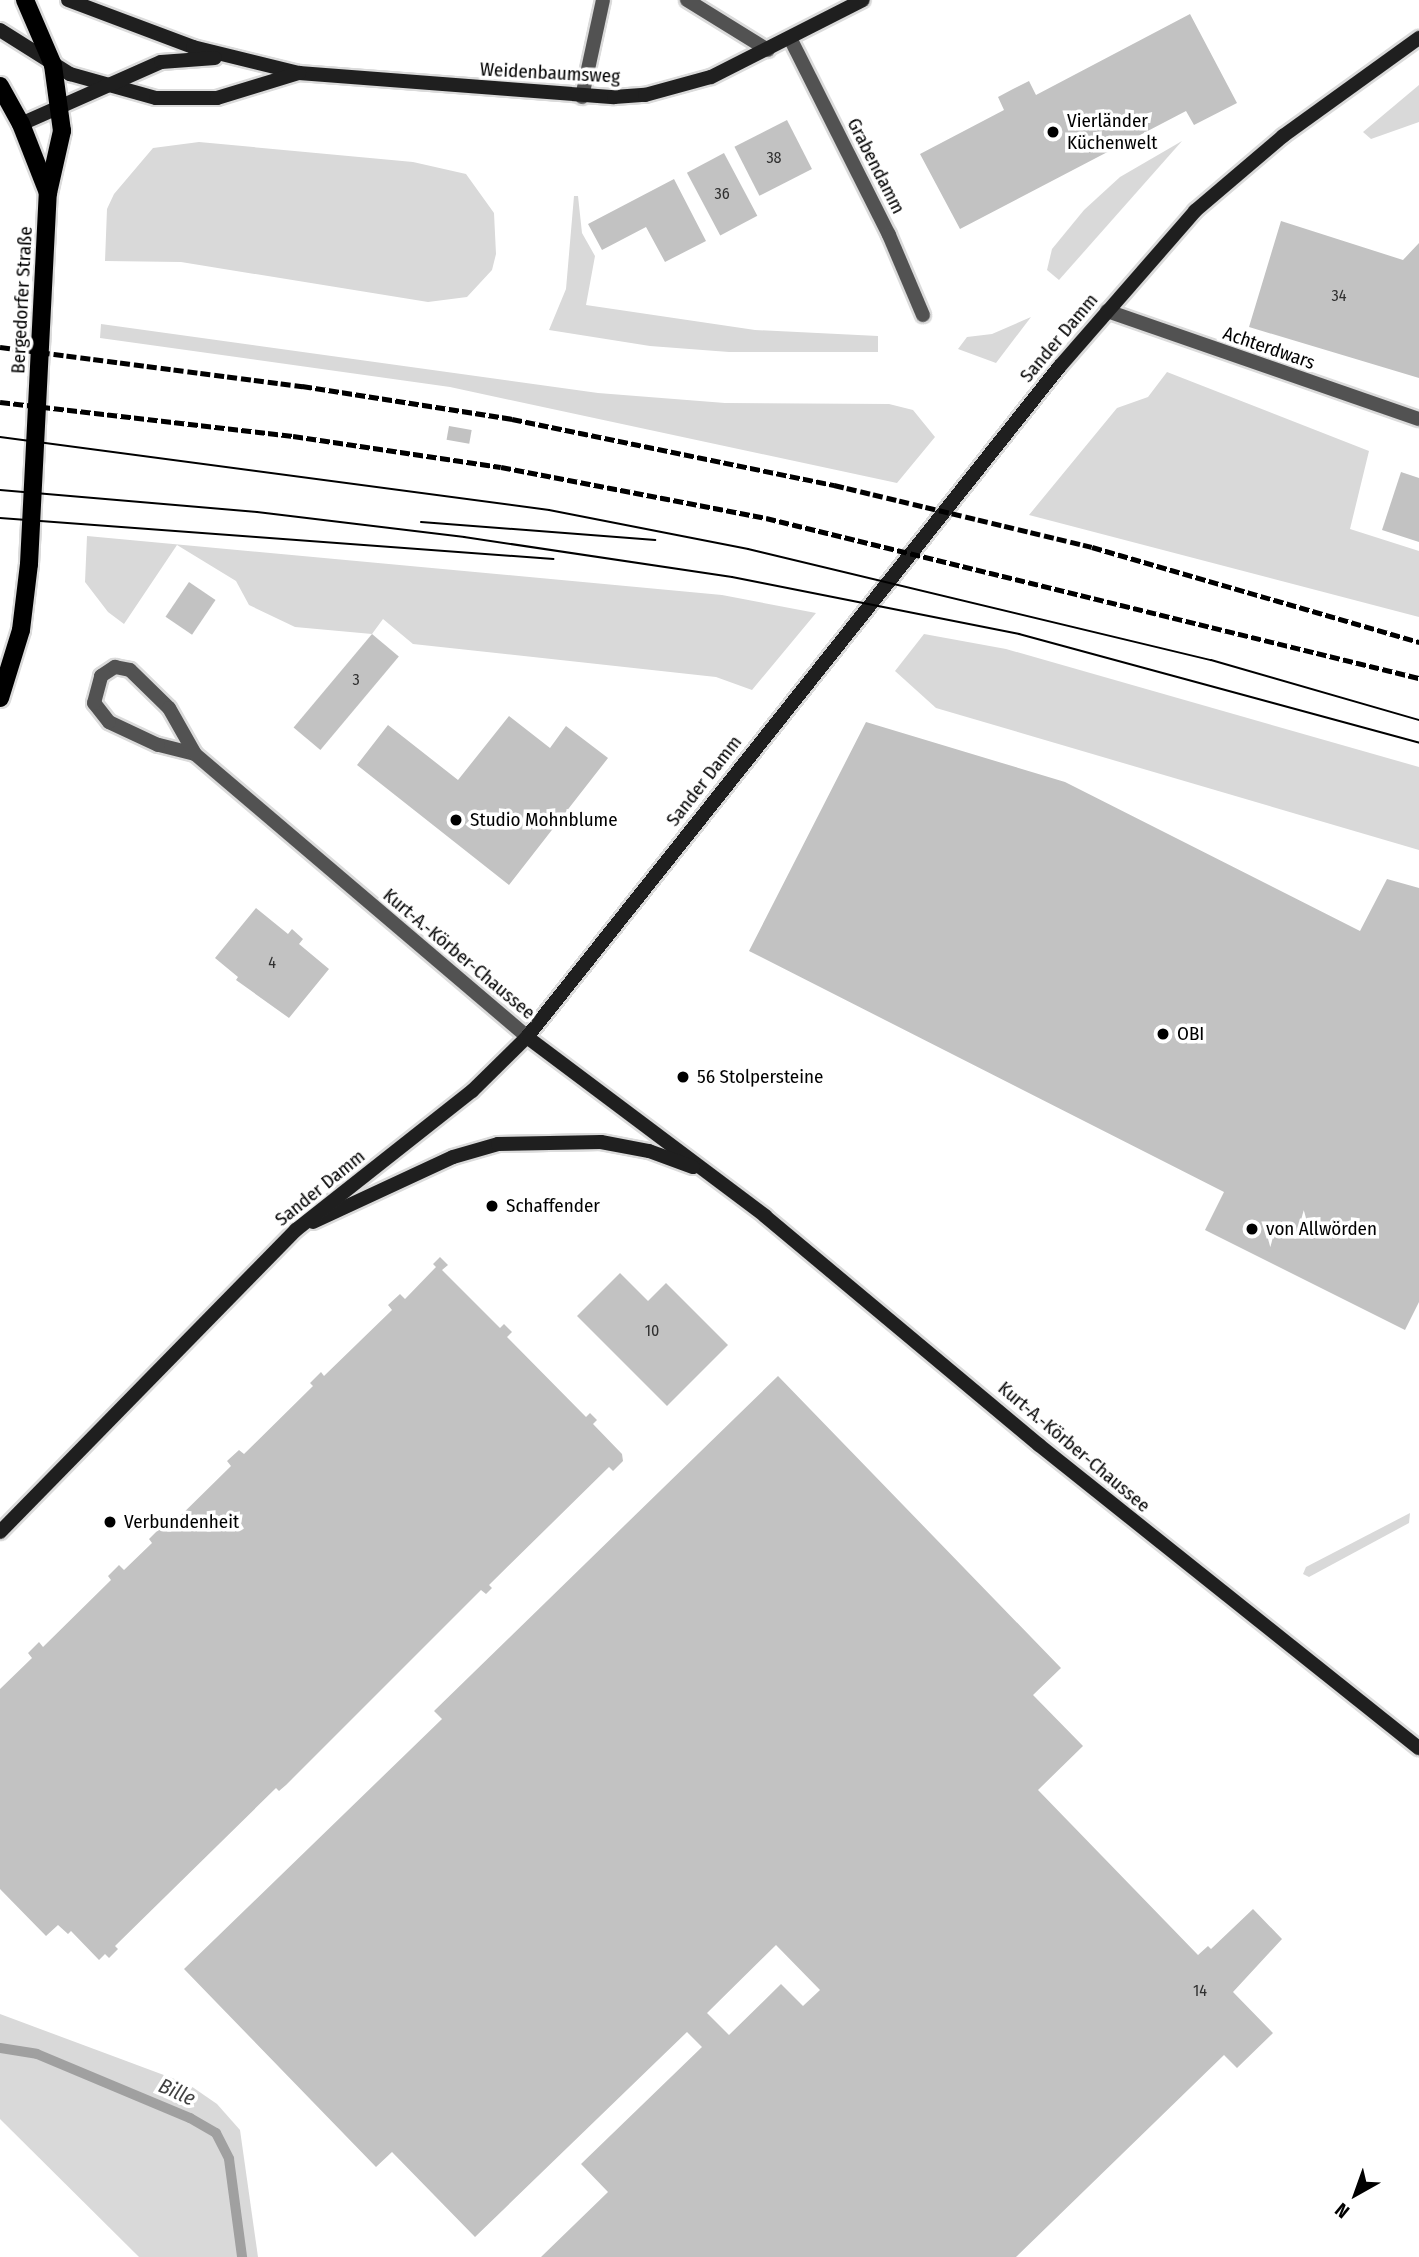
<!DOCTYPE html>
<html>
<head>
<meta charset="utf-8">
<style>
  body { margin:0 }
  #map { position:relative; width:1419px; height:2257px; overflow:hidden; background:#fff; font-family:"Fira Sans Condensed",sans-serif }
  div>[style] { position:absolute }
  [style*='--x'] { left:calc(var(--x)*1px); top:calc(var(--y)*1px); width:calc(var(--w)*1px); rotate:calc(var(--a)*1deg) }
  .green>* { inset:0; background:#d9d9d9 }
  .stream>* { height:10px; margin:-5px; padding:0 5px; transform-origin:5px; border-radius:5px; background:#a0a0a0 }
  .building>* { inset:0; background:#c2c2c2; transform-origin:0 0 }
  .roads { filter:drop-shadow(2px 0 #dbdbdb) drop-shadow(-2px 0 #dbdbdb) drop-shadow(0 2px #dbdbdb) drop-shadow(0 -2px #dbdbdb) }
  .minor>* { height:14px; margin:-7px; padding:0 7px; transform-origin:7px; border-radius:7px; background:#525252 }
  .secondary>* { height:14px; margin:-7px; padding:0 7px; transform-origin:7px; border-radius:7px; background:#1f1f1f }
  .primary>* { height:18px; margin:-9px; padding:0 9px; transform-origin:9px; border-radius:9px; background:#000 }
  .tram>* { height:2px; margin:-1px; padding:0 1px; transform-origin:1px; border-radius:1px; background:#000 }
  .rail>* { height:5px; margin-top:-2.5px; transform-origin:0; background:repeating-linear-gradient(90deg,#000 0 10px,transparent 0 13.5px) }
  .dots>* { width:19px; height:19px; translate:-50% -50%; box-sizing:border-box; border:4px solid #fff; border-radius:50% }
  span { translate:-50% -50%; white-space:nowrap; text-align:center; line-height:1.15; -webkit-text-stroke:7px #fff; paint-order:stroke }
  .number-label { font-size:16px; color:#303030 }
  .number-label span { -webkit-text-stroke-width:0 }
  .street-label { font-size:19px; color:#000 }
  .poi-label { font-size:19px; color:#000 }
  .left { translate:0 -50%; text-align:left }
  .water-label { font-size:21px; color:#414141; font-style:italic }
  .north { position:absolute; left:1321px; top:2159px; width:70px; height:70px; -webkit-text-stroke:5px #fff; paint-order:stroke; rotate:220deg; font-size:19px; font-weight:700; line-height:28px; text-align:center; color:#000 }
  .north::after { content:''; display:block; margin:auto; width:24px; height:32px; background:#000; clip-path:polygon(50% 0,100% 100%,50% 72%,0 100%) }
</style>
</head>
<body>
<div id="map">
  <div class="green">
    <div style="clip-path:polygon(1419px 85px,1419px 122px,1371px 139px,1363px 132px)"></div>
    <div style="clip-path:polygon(1182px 141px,1059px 280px,1047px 270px,1052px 249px,1084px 210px,1120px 177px)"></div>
    <div style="clip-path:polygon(199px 142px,413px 162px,466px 174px,494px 213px,496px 254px,492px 270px,467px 297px,428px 302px,181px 262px,105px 261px,107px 209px,114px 194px,153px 148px)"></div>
    <div style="clip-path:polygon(574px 196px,578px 196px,582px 233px,595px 256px,586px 305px,755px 330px,878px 336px,878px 352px,729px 352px,650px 346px,549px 330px,566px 289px)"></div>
    <div style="clip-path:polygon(1031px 317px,996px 363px,958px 349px,967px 337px,992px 334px)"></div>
    <div style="clip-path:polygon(101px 324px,598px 393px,725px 403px,889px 404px,913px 410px,935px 437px,897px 483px,450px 387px,100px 338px)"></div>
    <div style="clip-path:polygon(1167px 372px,1369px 451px,1350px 529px,1419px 551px,1419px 617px,1029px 515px,1117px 408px,1148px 397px)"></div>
    <div style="clip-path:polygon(87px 536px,722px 595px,816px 613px,752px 690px,716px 677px,413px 644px,383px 619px,372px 634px,295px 627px,249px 605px,236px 581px,177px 545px,124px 624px,108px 612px,85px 582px)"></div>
    <div style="clip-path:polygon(924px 634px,1006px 649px,1419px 767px,1419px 850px,936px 708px,895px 671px)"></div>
    <div style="clip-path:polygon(1410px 1513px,1409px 1523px,1309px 1577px,1303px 1574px,1306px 1567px)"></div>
    <div style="clip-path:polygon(0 2014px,188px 2084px,217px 2104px,240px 2130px,258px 2257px,139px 2257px,0 2119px)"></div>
  </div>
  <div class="stream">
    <div style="--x:0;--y:2048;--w:37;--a:9"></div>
    <div style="--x:37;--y:2054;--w:166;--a:22.7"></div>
    <div style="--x:190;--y:2118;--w:30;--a:30"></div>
    <div style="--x:216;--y:2133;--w:29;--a:63"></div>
    <div style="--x:229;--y:2159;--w:99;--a:82.4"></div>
  </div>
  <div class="building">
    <div style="clip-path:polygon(1190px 14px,1237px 103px,1194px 125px,1186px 111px,960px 229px,920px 154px,1004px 110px,998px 97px,1013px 89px,1029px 81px,1036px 95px)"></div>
    <div style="left:787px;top:120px;width:55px;height:59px;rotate:63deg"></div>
    <div style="left:724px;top:153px;width:71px;height:42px;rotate:62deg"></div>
    <div style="clip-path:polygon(674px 179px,706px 241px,665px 262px,646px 227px,602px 250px,588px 224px)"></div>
    <div style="clip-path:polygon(1281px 221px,1403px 260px,1419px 243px,1419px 378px,1249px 327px)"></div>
    <div style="left:449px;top:426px;width:23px;height:14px;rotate:10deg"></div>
    <div style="clip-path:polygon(1401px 472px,1419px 478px,1419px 542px,1382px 530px)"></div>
    <div style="left:189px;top:582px;width:32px;height:42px;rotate:34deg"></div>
    <div style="left:372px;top:634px;width:35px;height:122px;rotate:40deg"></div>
    <div style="clip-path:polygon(509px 716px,550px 748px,566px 726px,608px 758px,509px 885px,357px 765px,388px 725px,458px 780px)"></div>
    <div style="clip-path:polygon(866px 722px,1065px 782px,1360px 931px,1387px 879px,1419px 888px,1419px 1302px,1405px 1330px,1205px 1230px,1224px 1192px,749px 951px)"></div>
    <div style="clip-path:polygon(256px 908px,288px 934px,292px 929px,303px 939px,299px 944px,329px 969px,289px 1018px,236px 980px,238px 977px,215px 958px)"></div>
    <div style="clip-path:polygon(440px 1257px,448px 1265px,442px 1270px,500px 1328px,504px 1324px,512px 1332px,507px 1337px,586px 1417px,590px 1413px,597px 1420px,593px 1424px,622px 1454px,623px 1461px,613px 1471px,609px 1467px,489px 1585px,492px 1588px,486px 1594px,481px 1590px,286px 1785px,279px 1791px,276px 1788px,115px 1946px,118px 1949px,109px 1958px,105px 1954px,99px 1960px,71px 1931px,68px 1934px,58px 1925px,46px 1936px,0 1889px,0 1689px,32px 1658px,28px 1653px,39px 1642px,43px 1647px,111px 1580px,108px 1576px,119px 1565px,124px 1570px,152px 1543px,149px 1539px,161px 1527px,165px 1531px,231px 1466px,227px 1461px,239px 1450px,244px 1454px,313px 1386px,310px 1383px,321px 1372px,324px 1376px,392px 1310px,388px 1305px,400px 1294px,405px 1299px,436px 1267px,433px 1264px)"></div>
    <div style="clip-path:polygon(620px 1273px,648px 1301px,666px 1283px,728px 1345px,667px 1406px,577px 1316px)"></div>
    <div style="clip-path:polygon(evenodd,778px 1376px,1061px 1668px,1033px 1695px,1083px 1746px,1038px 1790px,1198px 1955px,1208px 1946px,1211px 1949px,1253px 1909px,1282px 1939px,1233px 1992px,1273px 2033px,1237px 2068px,1224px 2055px,1016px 2257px,541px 2257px,608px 2192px,581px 2164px,702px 2047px,687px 2032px,475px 2237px,392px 2152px,376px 2167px,184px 1969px,442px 1719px,434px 1711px,778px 1376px,776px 1945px,820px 1990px,803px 2006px,781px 1984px,729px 2035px,707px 2013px,776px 1945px)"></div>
  </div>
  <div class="roads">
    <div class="minor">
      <div style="--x:687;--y:0;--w:95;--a:31.7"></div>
      <div style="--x:790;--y:38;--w:220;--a:63.3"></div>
      <div style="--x:889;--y:235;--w:87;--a:67"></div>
      <div style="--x:582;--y:97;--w:99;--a:-77.8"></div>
      <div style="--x:1107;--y:311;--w:330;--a:19.1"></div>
      <div style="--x:195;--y:754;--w:38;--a:-166"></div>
      <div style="--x:158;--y:745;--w:54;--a:-154.9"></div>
      <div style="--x:109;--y:722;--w:24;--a:-128"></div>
      <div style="--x:94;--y:703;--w:28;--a:-75"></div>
      <div style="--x:101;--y:676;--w:17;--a:-33"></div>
      <div style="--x:115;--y:667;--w:15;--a:11"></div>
      <div style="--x:130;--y:670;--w:54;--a:44.3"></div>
      <div style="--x:169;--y:708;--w:53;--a:60.5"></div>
      <div style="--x:195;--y:754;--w:436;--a:40.4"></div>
    </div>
    <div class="secondary">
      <div style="--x:68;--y:0;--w:134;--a:20.6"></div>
      <div style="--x:193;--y:47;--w:109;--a:13.8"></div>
      <div style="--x:299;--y:73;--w:316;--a:4.4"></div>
      <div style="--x:614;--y:97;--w:31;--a:-4"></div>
      <div style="--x:645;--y:95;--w:68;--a:-15.3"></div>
      <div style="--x:711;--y:77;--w:170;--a:-26.9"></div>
      <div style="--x:0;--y:30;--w:83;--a:32.2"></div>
      <div style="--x:70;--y:74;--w:89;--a:15.6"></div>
      <div style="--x:156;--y:98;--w:61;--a:0"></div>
      <div style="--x:217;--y:98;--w:86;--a:-17"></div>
      <div style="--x:21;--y:124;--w:153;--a:-23.9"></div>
      <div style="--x:161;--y:62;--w:54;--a:-4.2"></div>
      <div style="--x:527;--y:1037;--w:298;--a:36.9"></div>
      <div style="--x:765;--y:1216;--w:357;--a:39.9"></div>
      <div style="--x:1039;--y:1445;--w:486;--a:38.6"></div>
      <div style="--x:313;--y:1222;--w:154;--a:-24.9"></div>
      <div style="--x:453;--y:1157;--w:47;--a:-16.1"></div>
      <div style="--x:498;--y:1144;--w:103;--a:-1.1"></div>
      <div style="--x:601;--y:1142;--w:49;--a:10.6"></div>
      <div style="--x:649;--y:1151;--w:47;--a:20"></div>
      <div style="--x:0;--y:1532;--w:423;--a:-45.6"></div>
      <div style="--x:296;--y:1230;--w:224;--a:-38.3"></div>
      <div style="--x:472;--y:1091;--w:77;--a:-44.5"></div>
      <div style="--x:527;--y:1037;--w:857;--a:-51.54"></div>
      <div style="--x:1060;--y:366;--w:206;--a:-48.9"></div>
      <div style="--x:1195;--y:211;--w:116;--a:-40.4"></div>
      <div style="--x:1283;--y:136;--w:168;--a:-35.8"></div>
    </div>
    <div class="primary">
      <div style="--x:0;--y:86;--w:43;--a:61.1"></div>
      <div style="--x:21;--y:124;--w:74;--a:68.6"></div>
      <div style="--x:0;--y:698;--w:71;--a:-72.8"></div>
      <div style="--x:21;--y:630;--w:66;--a:-83.1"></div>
      <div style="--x:29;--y:564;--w:371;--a:-87.1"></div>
      <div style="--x:48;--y:193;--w:64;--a:-77.3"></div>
      <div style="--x:62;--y:131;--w:67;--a:-97.8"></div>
      <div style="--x:53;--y:65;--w:71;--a:-113.3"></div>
    </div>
  </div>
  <div class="tram">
    <div style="--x:0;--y:437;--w:554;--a:7.57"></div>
    <div style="--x:549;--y:510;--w:203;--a:11.1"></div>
    <div style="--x:748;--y:549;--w:476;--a:13.5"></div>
    <div style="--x:1211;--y:660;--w:216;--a:16.1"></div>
    <div style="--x:0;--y:490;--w:258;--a:4.9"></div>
    <div style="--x:257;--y:512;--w:209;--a:6.9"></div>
    <div style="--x:464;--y:537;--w:271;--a:8.5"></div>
    <div style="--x:732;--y:577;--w:293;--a:11.2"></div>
    <div style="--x:1019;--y:634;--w:415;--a:15.2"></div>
    <div style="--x:0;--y:518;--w:555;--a:4.24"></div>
    <div style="--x:421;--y:522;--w:235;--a:4.4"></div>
  </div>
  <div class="rail">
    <div style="--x:0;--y:347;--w:305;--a:7.4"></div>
    <div style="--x:302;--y:386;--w:213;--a:8.9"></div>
    <div style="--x:512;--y:419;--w:329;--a:11.6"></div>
    <div style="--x:834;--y:485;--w:265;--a:13.5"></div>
    <div style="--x:1092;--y:547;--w:341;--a:16.2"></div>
    <div style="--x:0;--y:402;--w:295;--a:6.6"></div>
    <div style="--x:293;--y:436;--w:210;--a:8.5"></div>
    <div style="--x:501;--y:467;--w:270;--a:10.9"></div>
    <div style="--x:766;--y:518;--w:672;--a:13.77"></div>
  </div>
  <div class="dots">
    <div style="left:1053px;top:132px;background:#000"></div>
    <div style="left:456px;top:820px;background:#000"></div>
    <div style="left:1163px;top:1034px;background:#000"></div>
    <div style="left:683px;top:1077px;background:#000"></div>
    <div style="left:492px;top:1206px;background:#000"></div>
    <div style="left:1252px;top:1229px;background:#000"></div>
    <div style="left:110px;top:1522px;background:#000"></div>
  </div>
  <div class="number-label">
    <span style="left:774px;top:158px">38</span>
    <span style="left:722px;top:194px">36</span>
    <span style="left:1339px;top:296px">34</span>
    <span style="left:356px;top:680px">3</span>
    <span style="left:272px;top:963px">4</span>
    <span style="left:652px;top:1331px">10</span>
    <span style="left:1200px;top:1991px">14</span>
  </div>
  <div class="street-label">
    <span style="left:550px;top:73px;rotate:3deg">Weidenbaumsweg</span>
    <span style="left:876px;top:166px;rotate:63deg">Grabendamm</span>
    <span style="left:22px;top:300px;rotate:-87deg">Bergedorfer Straße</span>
    <span style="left:1059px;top:338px;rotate:-50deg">Sander Damm</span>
    <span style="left:1269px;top:348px;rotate:19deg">Achterdwars</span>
    <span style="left:704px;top:781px;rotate:-52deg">Sander Damm</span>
    <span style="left:459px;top:954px;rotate:40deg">Kurt-A.-Körber-Chaussee</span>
    <span style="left:320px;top:1188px;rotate:-39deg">Sander Damm</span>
    <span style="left:1074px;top:1447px;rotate:40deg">Kurt-A.-Körber-Chaussee</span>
  </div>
  <div class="poi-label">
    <span class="left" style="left:1067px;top:132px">Vierländer<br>Küchenwelt</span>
    <span class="left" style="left:470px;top:820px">Studio Mohnblume</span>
    <span class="left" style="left:1177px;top:1034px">OBI</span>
    <span class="left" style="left:697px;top:1077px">56 Stolpersteine</span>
    <span class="left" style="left:506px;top:1206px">Schaffender</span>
    <span class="left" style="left:1266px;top:1229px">von Allwörden</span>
    <span class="left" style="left:124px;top:1522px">Verbundenheit</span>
  </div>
  <div class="water-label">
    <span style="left:177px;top:2092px;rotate:24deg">Bille</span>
  </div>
  <div class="north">N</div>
</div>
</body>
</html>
